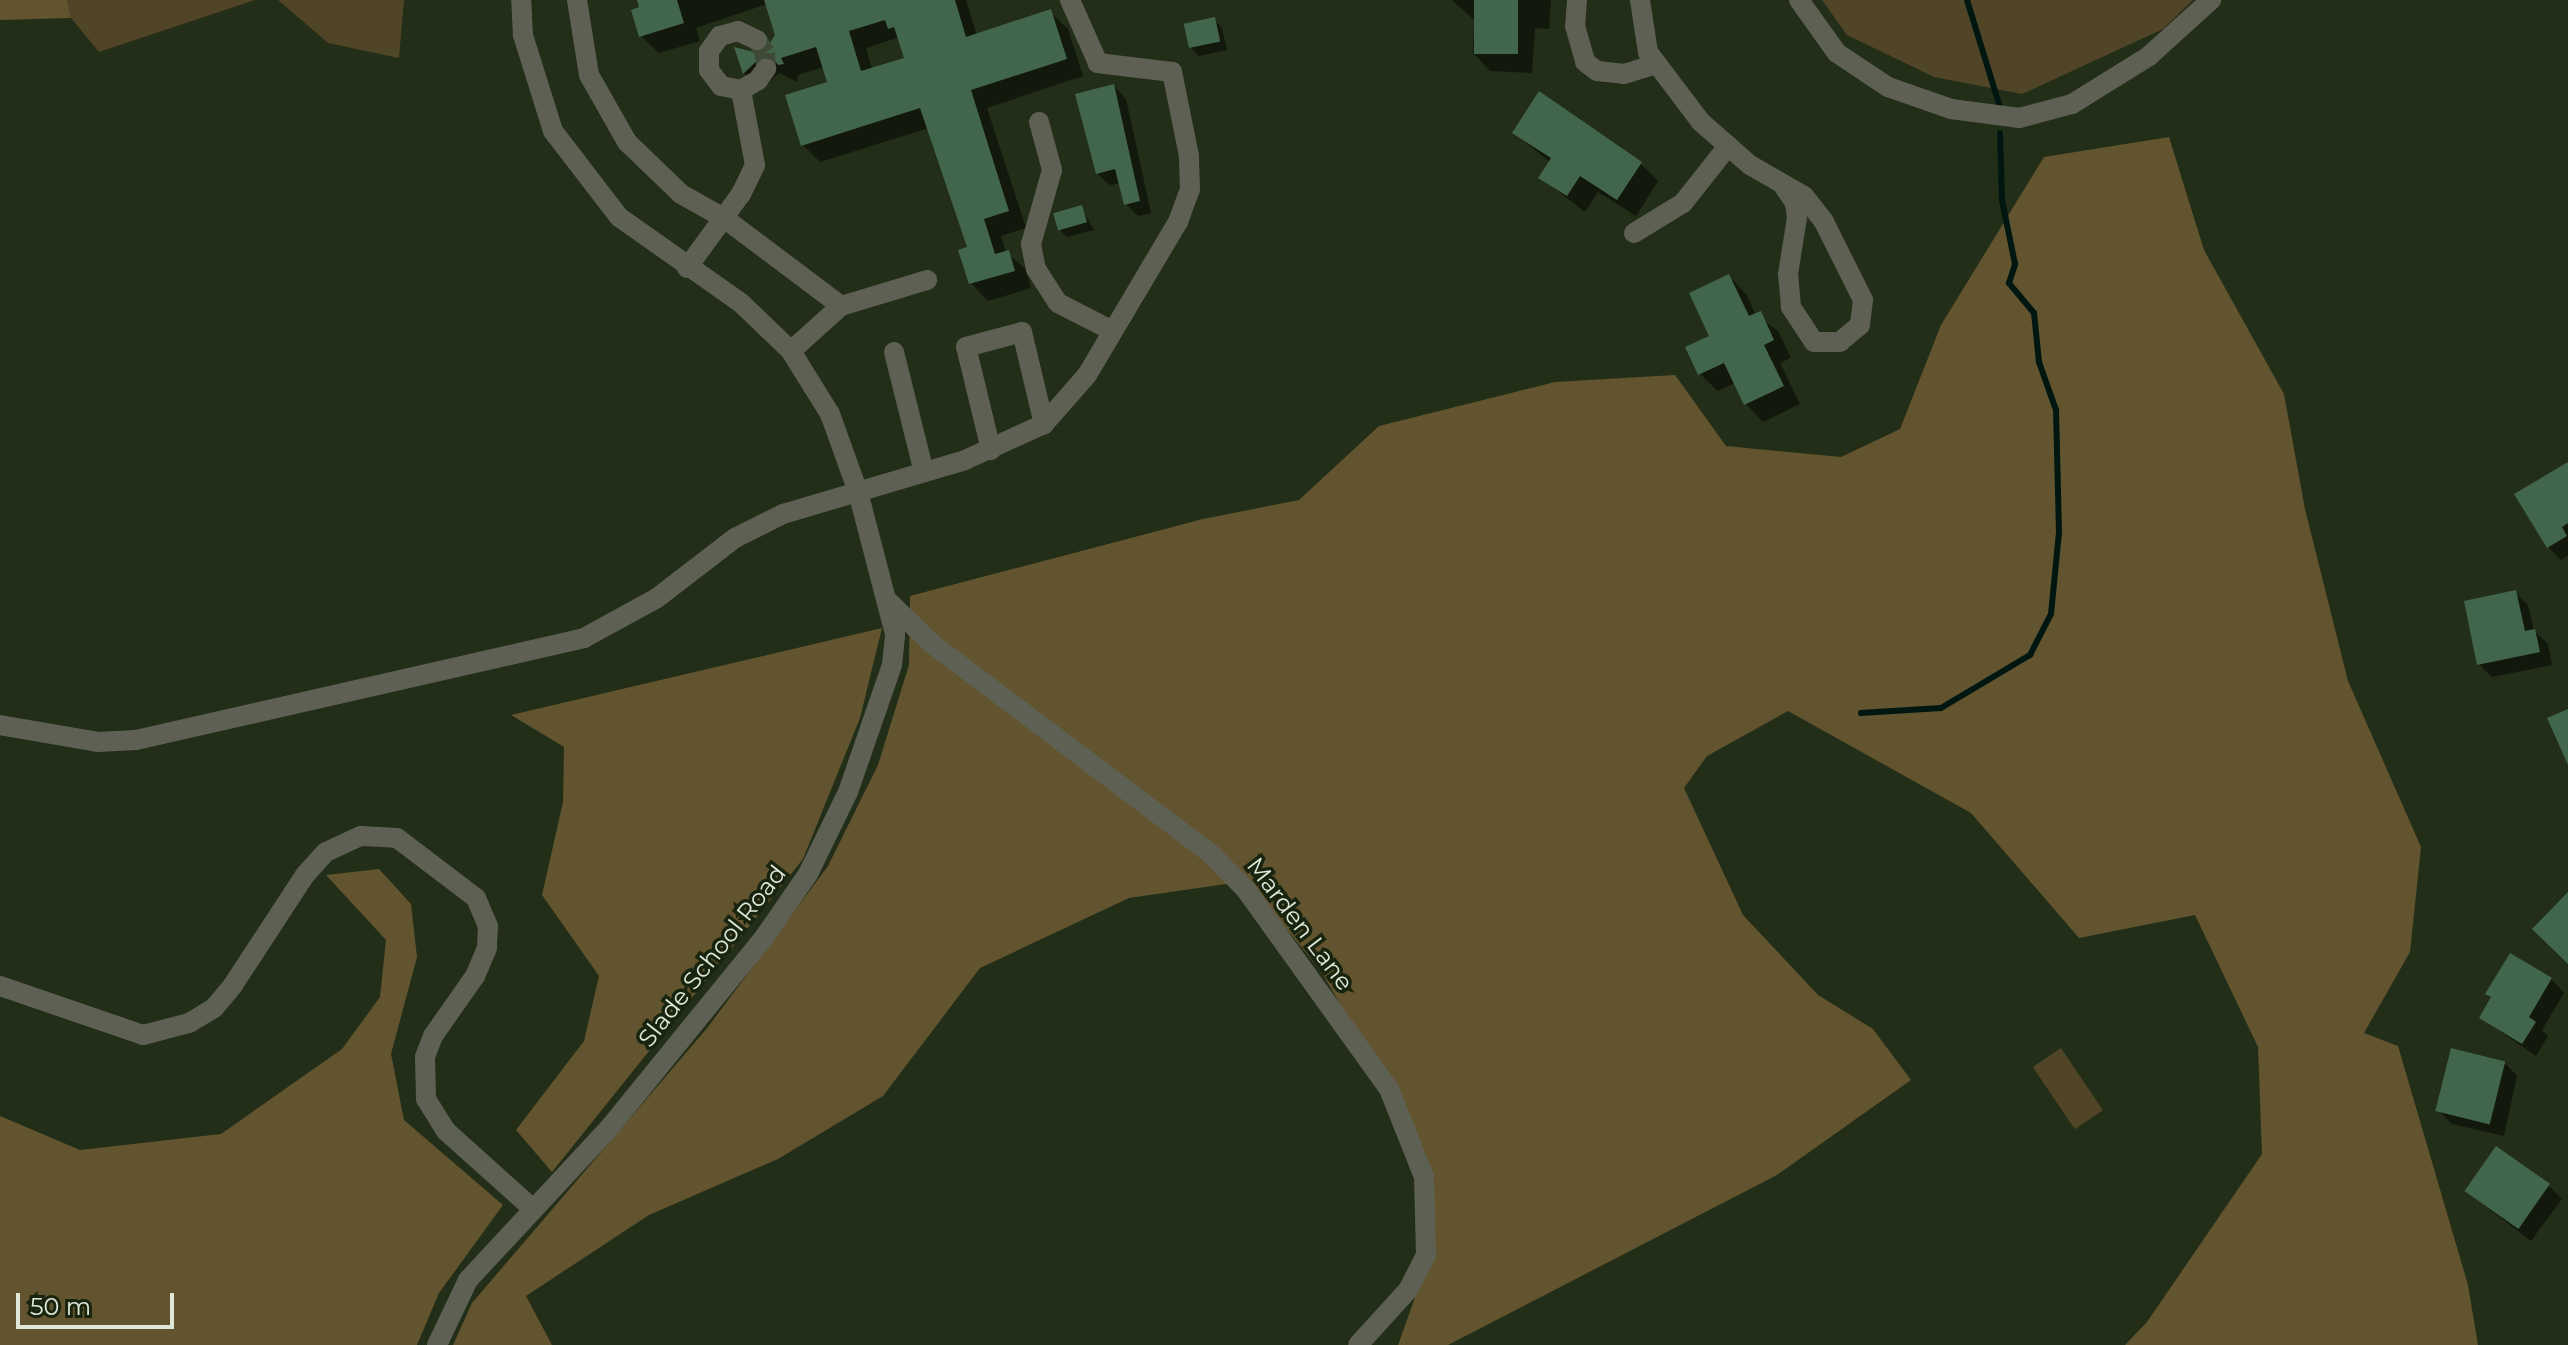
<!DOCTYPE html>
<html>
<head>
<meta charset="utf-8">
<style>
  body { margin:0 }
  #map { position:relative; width:2568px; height:1345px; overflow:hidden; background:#222e18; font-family:Montserrat,sans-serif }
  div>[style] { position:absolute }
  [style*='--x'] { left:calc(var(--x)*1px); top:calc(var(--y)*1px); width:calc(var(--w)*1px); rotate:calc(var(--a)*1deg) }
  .green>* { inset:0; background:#504527; transform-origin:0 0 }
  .forest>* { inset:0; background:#62542e }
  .shadow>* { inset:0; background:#0007 }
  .stream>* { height:6px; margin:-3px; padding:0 3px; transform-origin:3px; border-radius:3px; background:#001711 }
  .building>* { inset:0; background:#42664c; transform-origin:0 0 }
  .minor-tunnel>* { height:20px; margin-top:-10px; transform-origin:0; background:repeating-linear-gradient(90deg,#3e4a35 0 20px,transparent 0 30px) }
  .minor>* { height:20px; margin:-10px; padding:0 10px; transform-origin:10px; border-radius:10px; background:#5f6054 }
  span { translate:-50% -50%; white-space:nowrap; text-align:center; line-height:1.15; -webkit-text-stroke:7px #18240e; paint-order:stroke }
  .street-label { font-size:24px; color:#dfe7d9 }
  .scale { position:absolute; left:16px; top:1293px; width:158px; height:36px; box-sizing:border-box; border:4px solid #dfe7d9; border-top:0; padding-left:10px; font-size:24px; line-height:28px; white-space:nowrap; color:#dfe7d9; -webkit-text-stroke:6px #18240e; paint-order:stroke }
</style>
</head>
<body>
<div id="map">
  <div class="green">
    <div style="clip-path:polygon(67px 0,255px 0,99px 52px,71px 18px)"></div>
    <div style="clip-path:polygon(278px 0,404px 0,399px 58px,328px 43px)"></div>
    <div style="clip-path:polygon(1822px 0,2193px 0,2163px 29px,2022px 94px,1934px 77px,1847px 35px)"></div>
    <div style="left:2061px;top:1048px;width:75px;height:34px;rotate:56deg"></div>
  </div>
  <div class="forest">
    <div style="clip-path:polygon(0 0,67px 0,71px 18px,0 20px)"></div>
    <div style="clip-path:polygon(2169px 137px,2204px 250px,2284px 394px,2305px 509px,2348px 681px,2421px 847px,2410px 952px,2364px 1033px,2398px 1046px,2468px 1285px,2478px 1345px,2125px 1345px,2147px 1322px,2262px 1154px,2258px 1047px,2195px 915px,2079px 938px,1971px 813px,1788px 711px,1707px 756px,1684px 788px,1743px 915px,1818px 995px,1873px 1029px,1911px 1080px,1777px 1175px,1448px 1345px,1398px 1345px,1422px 1278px,1418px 1178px,1389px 1089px,1321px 971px,1247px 881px,1129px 898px,980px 968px,883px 1096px,778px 1159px,649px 1215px,526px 1296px,552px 1345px,453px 1345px,472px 1303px,708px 1027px,828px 866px,878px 765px,909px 665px,910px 596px,1203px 519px,1299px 500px,1379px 426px,1555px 382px,1675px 375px,1726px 446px,1841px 457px,1900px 429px,1941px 325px,2044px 157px)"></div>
    <div style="clip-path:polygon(882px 628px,860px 718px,803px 859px,552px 1172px,516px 1130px,584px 1041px,599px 976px,542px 895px,563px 802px,564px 747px,511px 715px)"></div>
    <div style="clip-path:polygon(379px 869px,411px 904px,417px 957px,391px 1054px,404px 1120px,503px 1205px,439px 1293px,417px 1345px,0 1345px,0 1116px,80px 1150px,221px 1134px,342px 1049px,380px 997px,386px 940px,326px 875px)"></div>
  </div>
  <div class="shadow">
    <div style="clip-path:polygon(evenodd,639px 0,966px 0,977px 36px,1050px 12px,1068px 29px,1083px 76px,987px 108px,1026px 228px,1001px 236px,1006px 253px,1026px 269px,1031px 288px,988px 301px,971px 283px,969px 248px,929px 128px,820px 162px,803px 145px,829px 84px,824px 67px,798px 75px,797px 82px,779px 73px,761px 90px,744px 73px,737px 50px,760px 55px,777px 35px,767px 4px,696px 28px,700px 41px,659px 53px,641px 36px,639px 0,900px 37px,906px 60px,872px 70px,866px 48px,900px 37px)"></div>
    <div style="clip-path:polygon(1452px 0,1551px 0,1549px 29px,1535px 28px,1532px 73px,1490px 71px,1473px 53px,1474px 20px)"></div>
    <div style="clip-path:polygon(1214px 19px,1222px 28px,1227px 50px,1199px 56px,1191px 48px)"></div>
    <div style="clip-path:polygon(1114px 86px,1126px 99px,1151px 213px,1138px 216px,1126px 204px,1121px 183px,1110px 185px,1097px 173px)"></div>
    <div style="clip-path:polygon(1514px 133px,1640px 163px,1658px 181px,1636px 216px,1598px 192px,1585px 212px,1541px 178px,1550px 162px)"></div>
    <div style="clip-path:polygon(1081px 207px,1094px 230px,1067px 237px,1059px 229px)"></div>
    <div style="clip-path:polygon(1729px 276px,1746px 294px,1756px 315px,1778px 331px,1791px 358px,1780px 363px,1800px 404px,1763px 422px,1746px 404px,1735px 383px,1718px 391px,1700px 374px)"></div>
    <div style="clip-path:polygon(2568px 464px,2568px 556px,2561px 560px,2548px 547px)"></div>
    <div style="clip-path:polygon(2515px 592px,2528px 605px,2534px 631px,2548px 644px,2552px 665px,2492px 677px,2479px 664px)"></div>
    <div style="clip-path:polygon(2551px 979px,2564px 993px,2542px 1030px,2548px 1036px,2536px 1056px,2481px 1018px)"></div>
    <div style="clip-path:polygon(2504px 1062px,2517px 1076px,2504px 1136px,2452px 1124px,2439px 1111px)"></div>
    <div style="clip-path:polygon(2549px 1186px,2562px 1199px,2531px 1241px,2466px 1191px)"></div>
  </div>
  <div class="stream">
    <div style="--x:1967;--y:0;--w:109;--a:72.9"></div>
    <div style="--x:1861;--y:713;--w:80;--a:-3.6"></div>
    <div style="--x:1941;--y:708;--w:104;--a:-30.8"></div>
    <div style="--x:2030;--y:655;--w:46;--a:-62.9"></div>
    <div style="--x:2051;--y:614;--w:82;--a:-84.4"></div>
    <div style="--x:2059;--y:532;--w:122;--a:-91.4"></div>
    <div style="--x:2056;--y:410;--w:51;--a:-109.5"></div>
    <div style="--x:2039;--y:362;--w:49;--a:-95.8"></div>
    <div style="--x:2034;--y:313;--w:39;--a:-130"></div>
    <div style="--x:2009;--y:283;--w:20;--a:-72"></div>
    <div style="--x:2015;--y:264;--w:65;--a:-101.5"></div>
    <div style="--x:2002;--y:200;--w:67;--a:-91.7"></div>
  </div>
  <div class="building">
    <div style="clip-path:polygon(637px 0,677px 0,684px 23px,639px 37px,631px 10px,639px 7px)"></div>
    <div style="clip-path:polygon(evenodd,764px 0,955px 0,966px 37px,1051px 9px,1067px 59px,971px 90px,1009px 211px,984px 219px,995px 254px,1009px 250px,1015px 271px,969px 284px,958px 250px,967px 247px,920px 108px,801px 146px,785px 95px,827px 82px,816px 47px,781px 58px,784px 64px,778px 65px,773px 58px,761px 57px,743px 74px,734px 47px,757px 53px,768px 46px,775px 35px,764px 0,885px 20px,888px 29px,894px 27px,904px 58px,861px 71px,849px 31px,885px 20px)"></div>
    <div style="left:1474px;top:0;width:44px;height:54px"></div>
    <div style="left:1215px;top:17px;width:25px;height:32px;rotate:78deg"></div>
    <div style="clip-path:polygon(1114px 84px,1140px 201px,1124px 205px,1115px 169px,1096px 174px,1075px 94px)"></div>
    <div style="clip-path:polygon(1539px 91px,1642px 162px,1617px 200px,1580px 176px,1567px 196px,1538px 178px,1551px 158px,1512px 133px)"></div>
    <div style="left:1082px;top:205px;width:18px;height:30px;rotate:74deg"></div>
    <div style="clip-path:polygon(1729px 274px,1749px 316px,1761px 311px,1774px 340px,1764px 345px,1784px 386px,1744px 405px,1724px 363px,1698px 375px,1685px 347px,1709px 336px,1689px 293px)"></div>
    <div style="clip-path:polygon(2568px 462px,2568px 523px,2562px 527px,2567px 536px,2547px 548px,2514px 494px)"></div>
    <div style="clip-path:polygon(2516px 590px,2525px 631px,2535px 629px,2540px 652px,2477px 665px,2464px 601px)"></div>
    <div style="clip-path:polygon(2568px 709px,2568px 765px,2547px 718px)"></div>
    <div style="clip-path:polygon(2568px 892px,2568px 964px,2532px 929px)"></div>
    <div style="clip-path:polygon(2510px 953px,2552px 978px,2529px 1017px,2536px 1022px,2522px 1044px,2479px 1018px,2491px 997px,2485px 994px)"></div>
    <div style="left:2451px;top:1048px;width:56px;height:65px;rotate:14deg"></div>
    <div style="left:2496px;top:1146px;width:66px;height:55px;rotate:35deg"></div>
  </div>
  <div class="minor-tunnel">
    <div style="--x:757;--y:40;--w:15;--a:58"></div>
    <div style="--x:765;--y:53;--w:16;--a:86"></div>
  </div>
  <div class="minor">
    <div style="--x:577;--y:0;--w:76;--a:80.9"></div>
    <div style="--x:589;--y:75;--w:77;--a:60.4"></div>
    <div style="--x:627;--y:142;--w:75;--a:43.9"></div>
    <div style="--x:681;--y:194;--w:49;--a:29.2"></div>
    <div style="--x:724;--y:218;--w:146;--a:36.9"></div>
    <div style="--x:1577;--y:0;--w:26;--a:94"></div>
    <div style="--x:1575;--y:26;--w:37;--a:74"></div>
    <div style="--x:1585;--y:62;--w:15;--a:37"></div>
    <div style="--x:1597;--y:71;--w:27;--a:6"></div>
    <div style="--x:1624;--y:74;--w:34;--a:-17"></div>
    <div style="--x:1640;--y:0;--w:53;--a:81.3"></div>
    <div style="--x:1648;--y:52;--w:88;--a:52.9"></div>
    <div style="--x:1701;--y:122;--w:65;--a:41.3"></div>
    <div style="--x:1750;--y:165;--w:62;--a:29.9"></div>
    <div style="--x:1804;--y:196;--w:33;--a:52"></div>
    <div style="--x:1824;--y:222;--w:87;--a:63.4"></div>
    <div style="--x:1863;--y:300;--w:25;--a:97"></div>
    <div style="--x:1860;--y:325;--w:26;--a:140"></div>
    <div style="--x:1840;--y:342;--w:26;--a:180"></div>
    <div style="--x:1814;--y:342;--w:42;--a:-123.3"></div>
    <div style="--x:1791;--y:307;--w:33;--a:-95"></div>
    <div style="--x:1788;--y:274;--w:57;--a:-80.9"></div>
    <div style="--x:1797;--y:218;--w:15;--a:-98"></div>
    <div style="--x:1795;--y:203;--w:18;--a:-124"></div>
    <div style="--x:1799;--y:0;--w:65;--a:54.4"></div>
    <div style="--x:1837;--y:53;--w:61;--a:33.7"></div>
    <div style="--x:1888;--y:87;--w:67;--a:19.2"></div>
    <div style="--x:1951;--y:109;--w:69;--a:7.5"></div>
    <div style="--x:2019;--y:118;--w:55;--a:-14.8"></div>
    <div style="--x:2072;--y:104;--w:91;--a:-31.9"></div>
    <div style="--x:2149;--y:56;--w:84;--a:-42.1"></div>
    <div style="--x:757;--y:40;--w:21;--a:-155"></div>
    <div style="--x:738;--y:31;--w:19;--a:164"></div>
    <div style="--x:720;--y:36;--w:19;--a:126"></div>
    <div style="--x:709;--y:51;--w:19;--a:90"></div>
    <div style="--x:709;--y:70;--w:20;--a:53"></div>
    <div style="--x:721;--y:86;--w:20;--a:11"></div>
    <div style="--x:741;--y:90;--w:20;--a:-30"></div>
    <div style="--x:758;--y:80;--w:14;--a:-54"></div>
    <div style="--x:1039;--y:122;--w:50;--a:74.8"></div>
    <div style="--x:1052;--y:170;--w:77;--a:105.8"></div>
    <div style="--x:1031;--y:244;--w:25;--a:79"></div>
    <div style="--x:1036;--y:269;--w:40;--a:57.1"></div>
    <div style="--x:1058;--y:303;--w:59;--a:27"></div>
    <div style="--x:1634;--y:233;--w:57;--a:-31.5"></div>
    <div style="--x:1683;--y:203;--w:73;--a:-51.7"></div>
    <div style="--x:687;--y:268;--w:92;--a:-53.9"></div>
    <div style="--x:741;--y:194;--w:32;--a:-64"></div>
    <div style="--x:755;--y:165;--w:76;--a:-100.6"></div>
    <div style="--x:791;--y:351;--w:67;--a:-42"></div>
    <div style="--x:841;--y:306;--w:90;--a:-16.8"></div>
    <div style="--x:894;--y:352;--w:124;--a:76"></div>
    <div style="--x:991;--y:450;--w:106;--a:-103.6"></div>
    <div style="--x:966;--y:347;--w:58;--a:-15"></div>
    <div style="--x:1022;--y:332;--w:95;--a:76.6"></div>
    <div style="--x:889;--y:602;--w:59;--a:44.3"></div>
    <div style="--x:931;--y:643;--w:352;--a:37"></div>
    <div style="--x:1212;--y:855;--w:49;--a:45.8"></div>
    <div style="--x:1246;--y:890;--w:245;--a:54.3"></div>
    <div style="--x:1389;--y:1089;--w:95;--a:68.3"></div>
    <div style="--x:1424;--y:1177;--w:78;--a:88.5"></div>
    <div style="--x:1426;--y:1255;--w:39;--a:117"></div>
    <div style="--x:1408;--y:1290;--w:74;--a:132.3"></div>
    <div style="--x:0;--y:725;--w:99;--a:9.8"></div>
    <div style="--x:98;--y:742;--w:38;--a:-3"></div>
    <div style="--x:136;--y:740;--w:459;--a:-12.8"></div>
    <div style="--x:584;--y:638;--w:83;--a:-28.7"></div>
    <div style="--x:657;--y:598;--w:98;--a:-37.6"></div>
    <div style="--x:735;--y:538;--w:54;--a:-26.6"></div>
    <div style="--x:783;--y:514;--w:190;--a:-16.5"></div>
    <div style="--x:965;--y:460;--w:87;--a:-24.5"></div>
    <div style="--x:1044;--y:424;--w:65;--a:-48.7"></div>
    <div style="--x:1087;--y:375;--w:178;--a:-59.3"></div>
    <div style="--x:1178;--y:222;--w:35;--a:-70"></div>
    <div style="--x:1190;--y:189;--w:33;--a:-92"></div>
    <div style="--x:1189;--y:156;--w:86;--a:-101.4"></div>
    <div style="--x:1172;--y:72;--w:75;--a:-173.1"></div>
    <div style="--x:1098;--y:63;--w:69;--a:-114"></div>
    <div style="--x:0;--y:986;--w:151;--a:18.9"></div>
    <div style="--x:143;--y:1035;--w:48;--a:-14.6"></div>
    <div style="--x:189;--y:1023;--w:29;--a:-31"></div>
    <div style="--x:214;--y:1008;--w:30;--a:-50"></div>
    <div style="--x:233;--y:985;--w:131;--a:-56.8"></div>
    <div style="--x:305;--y:875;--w:31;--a:-48"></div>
    <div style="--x:326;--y:852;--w:38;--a:-25"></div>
    <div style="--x:361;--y:836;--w:36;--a:3"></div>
    <div style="--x:397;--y:838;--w:99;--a:37.2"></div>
    <div style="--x:476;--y:898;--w:30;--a:67"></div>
    <div style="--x:488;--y:926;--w:22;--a:93"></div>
    <div style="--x:487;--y:948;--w:30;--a:113"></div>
    <div style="--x:475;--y:976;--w:73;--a:125"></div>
    <div style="--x:433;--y:1036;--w:22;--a:111"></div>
    <div style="--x:425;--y:1057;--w:42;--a:88.6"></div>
    <div style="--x:426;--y:1099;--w:38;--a:58"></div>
    <div style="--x:446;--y:1131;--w:117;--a:41.9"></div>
    <div style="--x:437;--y:1345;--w:72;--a:-64.5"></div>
    <div style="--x:468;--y:1280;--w:209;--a:-47.1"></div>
    <div style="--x:610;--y:1127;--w:242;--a:-50.9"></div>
    <div style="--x:763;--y:939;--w:79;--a:-55.3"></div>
    <div style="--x:808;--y:874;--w:91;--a:-64"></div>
    <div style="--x:848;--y:792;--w:134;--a:-70.9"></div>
    <div style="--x:892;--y:665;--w:31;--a:-84"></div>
    <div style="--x:895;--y:634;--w:147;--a:-104.6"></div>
    <div style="--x:858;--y:492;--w:83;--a:-109.7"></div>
    <div style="--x:830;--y:414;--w:74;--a:-121.8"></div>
    <div style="--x:791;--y:351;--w:69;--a:-136.2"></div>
    <div style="--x:741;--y:303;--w:149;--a:-144.8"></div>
    <div style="--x:619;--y:217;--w:108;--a:-127.5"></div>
    <div style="--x:553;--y:131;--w:101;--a:-107.4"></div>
    <div style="--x:523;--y:35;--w:35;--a:-93"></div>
  </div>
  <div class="street-label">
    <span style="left:1300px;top:924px;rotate:53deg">Marden Lane</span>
    <span style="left:712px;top:956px;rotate:-52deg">Slade School Road</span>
  </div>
  <div class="scale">50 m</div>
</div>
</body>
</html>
